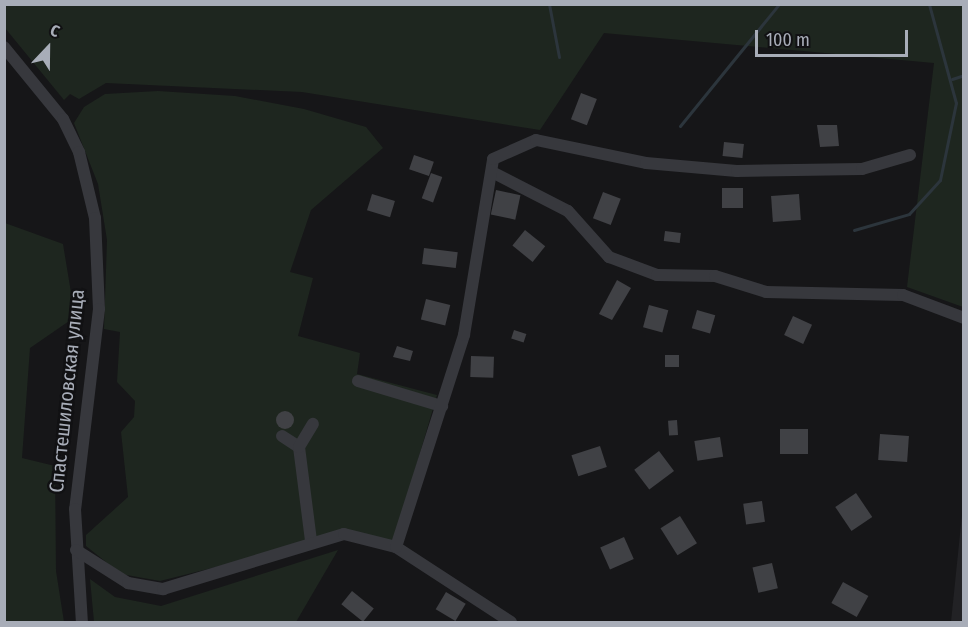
<!DOCTYPE html>
<html>
<head>
<meta charset="utf-8">
<style>
  body { margin:0 }
  #map { position:relative; width:968px; height:627px; overflow:hidden; background:#161618; font-family:"Fira Sans Condensed",sans-serif }
  div>[style] { position:absolute }
  [style*='--x'] { left:calc(var(--x)*1px); top:calc(var(--y)*1px); width:calc(var(--w)*1px); rotate:calc(var(--a)*1deg) }
  .built>* { inset:0; background:#222225 }
  .green>* { inset:0; background:#1e261f }
  .stream>* { height:3px; margin:-1.5px; padding:0 1.5px; transform-origin:1.5px; border-radius:1.5px; background:#2c353c }
  .building>* { inset:0; background:#404145; transform-origin:0 0 }
  .round { border-radius:50% }
  .minor>* { height:12px; margin:-6px; padding:0 6px; transform-origin:6px; border-radius:6px; background:#37383d }
  span { translate:-50% -50%; white-space:nowrap; text-align:center; line-height:1.15; -webkit-text-stroke:5px #111113; paint-order:stroke }
  .street-label { font-size:20px; color:#a8adb8 }
  .frame { position:absolute; inset:0; border:6px solid #a8adb8; pointer-events:none }
  .north { position:absolute; left:18px; top:18px; width:60px; height:60px; -webkit-text-stroke:4px #111113; paint-order:stroke; rotate:22deg; font-size:16px; font-weight:700; line-height:24px; text-align:center; color:#a8adb8 }
  .north::after { content:''; display:block; margin:auto; width:21px; height:27px; background:#a8adb8; clip-path:polygon(50% 0,100% 100%,50% 72%,0 100%) }
  .scale { position:absolute; left:755px; top:30px; width:153px; height:27px; box-sizing:border-box; border:3px solid #a8adb8; border-top:0; padding-left:8px; font-size:18px; line-height:21px; white-space:nowrap; color:#a8adb8; -webkit-text-stroke:4px #111113; paint-order:stroke }
</style>
</head>
<body>
<div id="map">
  <div class="built">
    <div style="clip-path:polygon(963px 505px,963px 622px,951px 622px)"></div>
  </div>
  <div class="green">
    <div style="clip-path:polygon(4px 5px,963px 5px,963px 307px,907px 287px,934px 63px,604px 33px,540px 130px,302px 92px,106px 83px,79px 99px,70px 94px,64px 100px,5px 28px)"></div>
    <div style="clip-path:polygon(158px 91px,235px 96px,304px 109px,366px 127px,383px 148px,311px 210px,290px 272px,313px 278px,298px 336px,360px 353px,357px 374px,437px 395px,393px 545px,344px 535px,160px 581px,121px 574px,86px 546px,86px 535px,128px 497px,121px 432px,134px 417px,135px 401px,117px 382px,120px 332px,104px 329px,107px 240px,98px 184px,74px 123px,84px 107px,105px 94px)"></div>
    <div style="clip-path:polygon(5px 223px,63px 244px,75px 317px,30px 348px,22px 458px,55px 466px,56px 571px,64px 622px,5px 622px)"></div>
    <div style="clip-path:polygon(338px 550px,296px 622px,94px 622px,90px 579px,115px 597px,161px 606px)"></div>
  </div>
  <div class="stream">
    <div style="--x:549;--y:4;--w:54;--a:79.3"></div>
    <div style="--x:952;--y:79;--w:13;--a:-18"></div>
    <div style="--x:680;--y:126;--w:157;--a:-50.9"></div>
    <div style="--x:854;--y:230;--w:57;--a:-16.2"></div>
    <div style="--x:909;--y:214;--w:46;--a:-47.6"></div>
    <div style="--x:940;--y:180;--w:79;--a:-78.3"></div>
    <div style="--x:956;--y:103;--w:103;--a:-105.3"></div>
  </div>
  <div class="building">
    <div style="left:581px;top:93px;width:17px;height:28px;rotate:21deg"></div>
    <div style="clip-path:polygon(817px 125px,837px 125px,839px 146px,820px 147px)"></div>
    <div style="left:724px;top:142px;width:20px;height:14px;rotate:6deg"></div>
    <div style="left:414px;top:155px;width:21px;height:15px;rotate:19deg"></div>
    <div style="left:431px;top:173px;width:12px;height:27px;rotate:20deg"></div>
    <div style="left:722px;top:188px;width:21px;height:20px"></div>
    <div style="left:496px;top:190px;width:25px;height:25px;rotate:12deg"></div>
    <div style="left:603px;top:192px;width:19px;height:28px;rotate:21deg"></div>
    <div style="left:372px;top:194px;width:24px;height:17px;rotate:17deg"></div>
    <div style="left:799px;top:194px;width:26px;height:28px;rotate:86deg"></div>
    <div style="left:525px;top:230px;width:26px;height:20px;rotate:39deg"></div>
    <div style="left:665px;top:231px;width:16px;height:10px;rotate:7deg"></div>
    <div style="left:424px;top:248px;width:34px;height:16px;rotate:7deg"></div>
    <div style="clip-path:polygon(617px 280px,631px 288px,612px 320px,599px 314px)"></div>
    <div style="left:426px;top:299px;width:25px;height:21px;rotate:14deg"></div>
    <div style="left:649px;top:305px;width:20px;height:23px;rotate:15deg"></div>
    <div style="left:697px;top:310px;width:19px;height:19px;rotate:16deg"></div>
    <div style="left:793px;top:316px;width:21px;height:21px;rotate:25deg"></div>
    <div style="left:514px;top:330px;width:13px;height:9px;rotate:18deg"></div>
    <div style="clip-path:polygon(397px 346px,413px 351px,410px 361px,393px 357px)"></div>
    <div style="left:665px;top:355px;width:14px;height:12px"></div>
    <div style="left:471px;top:356px;width:23px;height:21px;rotate:2deg"></div>
    <div class="round" style="left:276px;top:411px;width:18px;height:18px"></div>
    <div style="left:677px;top:420px;width:15px;height:9px;rotate:86deg"></div>
    <div style="left:808px;top:429px;width:25px;height:28px;rotate:90deg"></div>
    <div style="left:880px;top:434px;width:29px;height:26px;rotate:4deg"></div>
    <div style="left:720px;top:437px;width:20px;height:26px;rotate:81deg"></div>
    <div style="left:600px;top:446px;width:22px;height:30px;rotate:72deg"></div>
    <div style="left:659px;top:451px;width:25px;height:31px;rotate:53deg"></div>
    <div style="left:856px;top:493px;width:29px;height:25px;rotate:56deg"></div>
    <div style="left:762px;top:501px;width:21px;height:19px;rotate:82deg"></div>
    <div style="left:680px;top:516px;width:32px;height:23px;rotate:58deg"></div>
    <div style="left:624px;top:537px;width:24px;height:26px;rotate:66deg"></div>
    <div style="left:772px;top:563px;width:26px;height:20px;rotate:77deg"></div>
    <div style="left:843px;top:582px;width:29px;height:24px;rotate:29deg"></div>
    <div style="left:352px;top:591px;width:28px;height:17px;rotate:39deg"></div>
    <div style="left:446px;top:592px;width:23px;height:20px;rotate:31deg"></div>
  </div>
  <div class="minor">
    <div style="--x:4;--y:47;--w:93;--a:50.7"></div>
    <div style="--x:63;--y:119;--w:37;--a:64"></div>
    <div style="--x:79;--y:152;--w:68;--a:76.4"></div>
    <div style="--x:95;--y:218;--w:91;--a:87.5"></div>
    <div style="--x:99;--y:309;--w:201;--a:96.8"></div>
    <div style="--x:75;--y:509;--w:113;--a:86.5"></div>
    <div style="--x:492;--y:172;--w:85;--a:27.2"></div>
    <div style="--x:568;--y:211;--w:62;--a:48.3"></div>
    <div style="--x:609;--y:257;--w:51;--a:20.6"></div>
    <div style="--x:657;--y:275;--w:58;--a:1"></div>
    <div style="--x:715;--y:276;--w:53;--a:17.4"></div>
    <div style="--x:766;--y:292;--w:137;--a:1.3"></div>
    <div style="--x:903;--y:295;--w:65;--a:20.7"></div>
    <div style="--x:358;--y:381;--w:88;--a:16.6"></div>
    <div style="--x:282;--y:436;--w:20;--a:33"></div>
    <div style="--x:299;--y:447;--w:95;--a:82.7"></div>
    <div style="--x:299;--y:447;--w:27;--a:-59"></div>
    <div style="--x:76;--y:550;--w:62;--a:32.4"></div>
    <div style="--x:128;--y:583;--w:36;--a:10"></div>
    <div style="--x:163;--y:589;--w:189;--a:-16.9"></div>
    <div style="--x:344;--y:534;--w:54;--a:14"></div>
    <div style="--x:511;--y:622;--w:137;--a:-146.9"></div>
    <div style="--x:396;--y:547;--w:223;--a:-72.2"></div>
    <div style="--x:464;--y:335;--w:178;--a:-80.6"></div>
    <div style="--x:493;--y:159;--w:47;--a:-23.8"></div>
    <div style="--x:536;--y:140;--w:112;--a:11.8"></div>
    <div style="--x:646;--y:163;--w:91;--a:5"></div>
    <div style="--x:737;--y:171;--w:125;--a:-0.9"></div>
    <div style="--x:862;--y:169;--w:50;--a:-16.3"></div>
  </div>
  <div class="street-label">
    <span style="left:67px;top:391px;rotate:-84deg">Спастешиловская улица</span>
  </div>
  <div class="frame"></div>
  <div class="north">С</div>
  <div class="scale">100 m</div>
</div>
</body>
</html>
